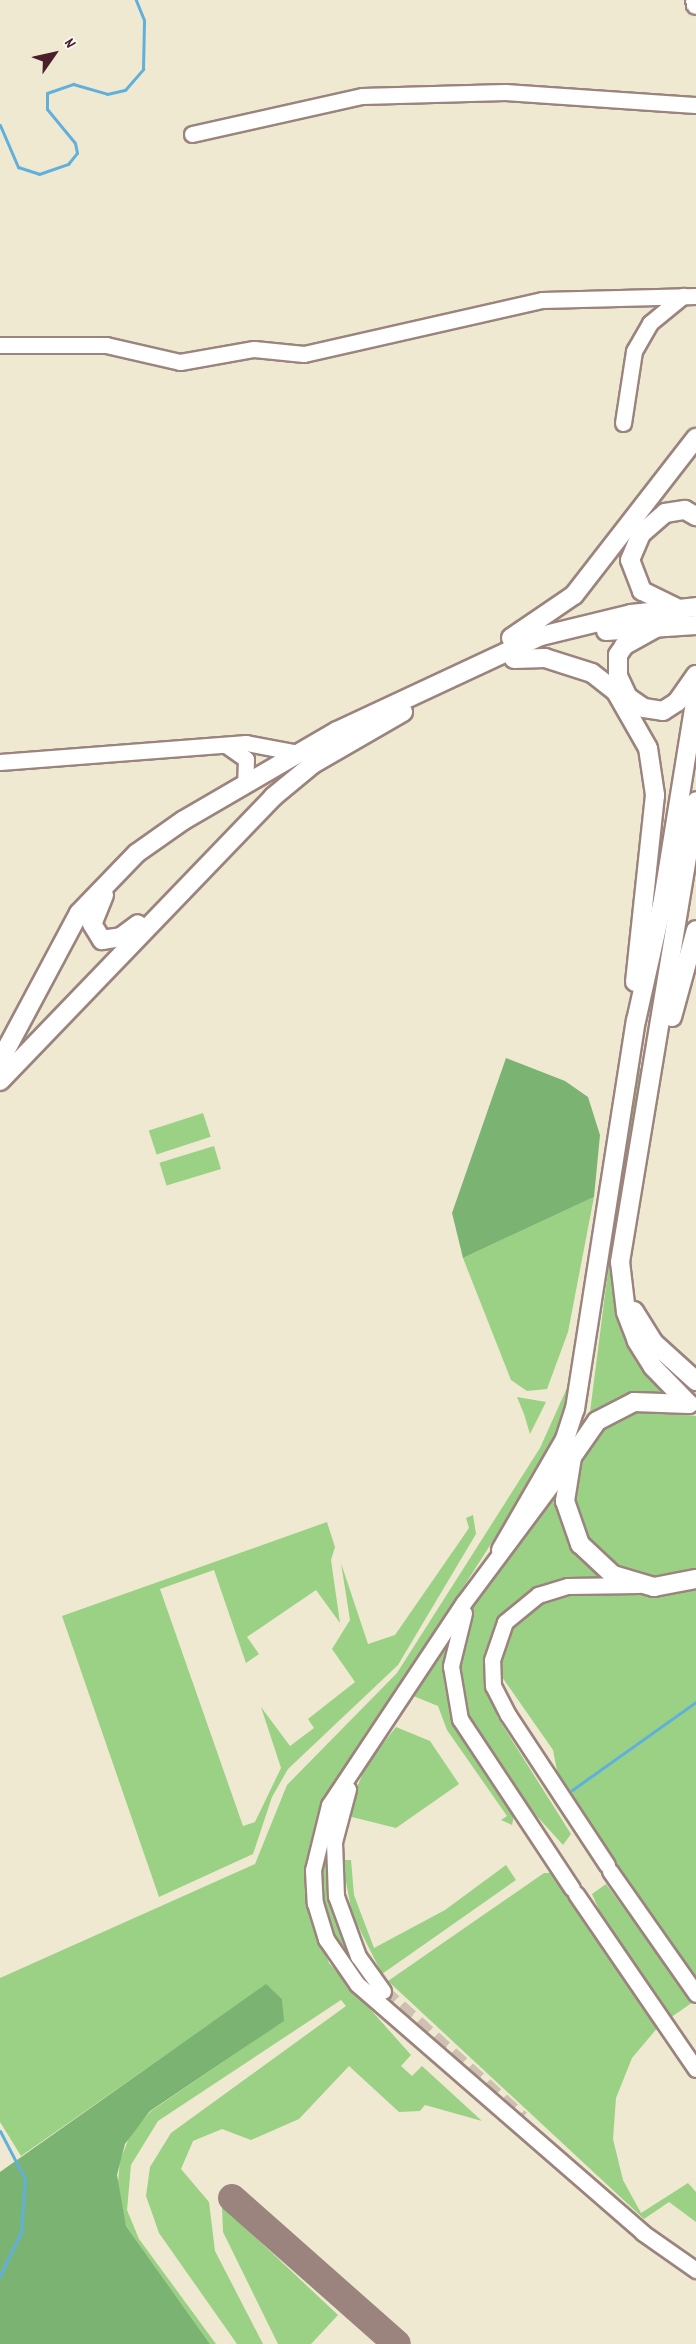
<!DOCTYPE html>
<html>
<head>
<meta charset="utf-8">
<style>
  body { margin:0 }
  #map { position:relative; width:696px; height:2344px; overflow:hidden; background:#efe9d2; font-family:Dekko,sans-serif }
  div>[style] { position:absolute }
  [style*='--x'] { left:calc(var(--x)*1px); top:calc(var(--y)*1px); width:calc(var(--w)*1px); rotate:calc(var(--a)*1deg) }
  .green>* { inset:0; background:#9ad184; transform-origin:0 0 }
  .forest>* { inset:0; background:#7bb372 }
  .stream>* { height:3px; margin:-1.5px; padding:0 1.5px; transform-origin:1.5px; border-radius:1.5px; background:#61b0db }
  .taxiway>* { height:28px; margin:-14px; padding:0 14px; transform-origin:14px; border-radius:14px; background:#9c847e }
  .minor-tunnel>* { height:15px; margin-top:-7.5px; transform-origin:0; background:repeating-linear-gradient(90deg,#cec1b1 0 15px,transparent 0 23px) }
  .roads { filter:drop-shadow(2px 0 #9c847e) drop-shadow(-2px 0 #9c847e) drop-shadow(0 2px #9c847e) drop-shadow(0 -2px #9c847e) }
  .minor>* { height:15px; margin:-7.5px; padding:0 7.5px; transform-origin:7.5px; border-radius:7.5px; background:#fff }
  .major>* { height:18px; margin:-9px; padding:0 9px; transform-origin:9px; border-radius:9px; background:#fff }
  span { translate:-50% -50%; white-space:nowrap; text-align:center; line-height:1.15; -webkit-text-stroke:6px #f6f6f2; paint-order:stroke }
  .north { position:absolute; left:24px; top:24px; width:60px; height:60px; -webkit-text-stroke:4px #f6f6f2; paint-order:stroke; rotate:56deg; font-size:16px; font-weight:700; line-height:24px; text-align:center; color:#4a1f2b }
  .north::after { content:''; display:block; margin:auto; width:21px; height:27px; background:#4a1f2b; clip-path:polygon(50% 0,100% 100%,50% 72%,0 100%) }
</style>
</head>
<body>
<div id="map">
  <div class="green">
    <div style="clip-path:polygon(634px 1067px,646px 1069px,614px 1268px,614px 1293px,617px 1307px,675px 1395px,651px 1394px,589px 1420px)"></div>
    <div style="left:203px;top:1113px;width:25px;height:57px;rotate:72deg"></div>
    <div style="left:214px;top:1146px;width:24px;height:57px;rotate:73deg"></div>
    <div style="clip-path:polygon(594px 1197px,568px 1332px,547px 1389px,527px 1391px,511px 1380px,463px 1258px)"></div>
    <div style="clip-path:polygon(571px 1379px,569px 1402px,542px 1464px,319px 1813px,307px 1857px,310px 1918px,329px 1963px,411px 2055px,401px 2066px,412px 2076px,422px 2066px,482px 2121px,425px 2105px,420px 2111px,399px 2112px,349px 2066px,299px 2119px,251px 2140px,222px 2129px,193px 2141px,181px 2169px,209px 2202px,215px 2251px,263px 2344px,237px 2344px,159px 2233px,146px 2196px,150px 2167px,171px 2133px,346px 2006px,341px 2000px,158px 2121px,131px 2165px,127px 2210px,139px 2239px,216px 2344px,210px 2344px,126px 2226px,117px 2193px,120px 2161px,130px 2135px,151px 2111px,283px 2021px,282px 1999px,266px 1985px,21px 2156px,0 2122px,0 1978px,255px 1864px,287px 1785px,397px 1673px,540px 1448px)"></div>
    <div style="clip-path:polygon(517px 1397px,546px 1402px,530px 1434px,524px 1414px)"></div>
    <div style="clip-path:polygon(638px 1409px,696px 1416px,696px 1572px,662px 1580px,613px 1567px,588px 1544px,574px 1513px,573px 1479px,585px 1448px,607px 1423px)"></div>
    <div style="clip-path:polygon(556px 1493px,570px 1542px,607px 1579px,561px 1579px,519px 1600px,510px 1608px,487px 1684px,498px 1718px,571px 1834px,563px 1845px,514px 1791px,467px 1722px,456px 1669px,474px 1605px)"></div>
    <div style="clip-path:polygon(473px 1515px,476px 1534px,398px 1665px,288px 1769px,272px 1797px,253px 1854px,159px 1897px,62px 1616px,327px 1522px,335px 1547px,331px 1560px,340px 1623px,316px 1590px,247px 1637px,259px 1654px,246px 1663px,214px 1570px,160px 1589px,243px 1826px,255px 1822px,281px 1768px,261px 1707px,290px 1746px,314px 1728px,308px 1719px,355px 1682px,332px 1649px,350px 1620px,341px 1563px,368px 1644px,395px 1635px,469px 1528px,466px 1518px)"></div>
    <div style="clip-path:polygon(696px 1586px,696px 1986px,559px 1781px,553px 1750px,502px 1677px,500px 1655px,514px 1623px,546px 1597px,565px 1592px,676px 1593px)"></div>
    <div style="clip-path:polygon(446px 1639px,444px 1681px,451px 1717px,514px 1816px,512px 1825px,501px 1820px,507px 1816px,447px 1730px,438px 1706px,411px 1695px)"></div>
    <div style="clip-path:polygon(396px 1727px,430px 1741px,459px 1784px,396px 1828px,352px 1817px,348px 1808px,367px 1764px)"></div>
    <div style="clip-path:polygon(325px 1842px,329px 1888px,386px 1996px,364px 1983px,332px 1935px,322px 1890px)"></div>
    <div style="clip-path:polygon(342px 1860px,351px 1860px,354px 1895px,374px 1948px,445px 1910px,506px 1865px,516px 1880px,382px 1974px,352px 1914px)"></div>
    <div style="clip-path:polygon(544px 1873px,553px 1873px,659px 2026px,632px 2058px,616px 2098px,613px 2139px,623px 2180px,641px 2213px,688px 2183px,696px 2192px,696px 2222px,669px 2202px,644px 2219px,388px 1981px)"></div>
    <div style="clip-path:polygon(606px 1884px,693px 2002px,670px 2018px,603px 1919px,592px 1894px)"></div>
    <div style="clip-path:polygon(222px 2206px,338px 2315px,311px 2344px,278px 2344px,223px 2232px)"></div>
  </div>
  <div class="forest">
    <div style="clip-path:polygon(506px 1058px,565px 1081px,588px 1097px,600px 1135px,594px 1197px,463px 1258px,452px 1213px)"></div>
    <div style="clip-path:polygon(266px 1984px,282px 1999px,284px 2021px,150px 2111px,125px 2144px,117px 2175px,126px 2226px,210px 2344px,0 2344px,0 2172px)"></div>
  </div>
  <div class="stream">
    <div style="--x:0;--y:125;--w:46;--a:66.8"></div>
    <div style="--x:18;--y:167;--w:22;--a:18"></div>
    <div style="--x:39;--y:174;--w:31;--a:-19"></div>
    <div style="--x:68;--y:164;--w:14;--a:-51"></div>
    <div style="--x:77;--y:153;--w:10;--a:-101"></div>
    <div style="--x:75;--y:143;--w:44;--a:-129.5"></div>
    <div style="--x:47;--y:109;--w:16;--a:-90"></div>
    <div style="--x:47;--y:93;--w:28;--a:-19"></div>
    <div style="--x:73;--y:84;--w:35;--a:16"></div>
    <div style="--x:107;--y:94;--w:18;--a:-13"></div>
    <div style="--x:125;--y:90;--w:28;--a:-49"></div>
    <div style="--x:143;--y:69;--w:49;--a:-88.8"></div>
    <div style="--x:144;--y:20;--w:22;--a:-112"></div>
    <div style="--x:572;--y:1790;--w:152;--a:-35.4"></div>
    <div style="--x:0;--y:2131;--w:54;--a:62.5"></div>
    <div style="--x:25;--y:2179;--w:53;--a:94.3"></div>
    <div style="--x:21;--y:2232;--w:49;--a:115.5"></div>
  </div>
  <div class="taxiway">
    <div style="--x:232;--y:2198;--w:220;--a:41.5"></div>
  </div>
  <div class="minor-tunnel">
    <div style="--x:383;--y:1991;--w:188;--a:42.4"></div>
  </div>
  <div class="roads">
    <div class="minor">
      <div style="--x:192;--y:134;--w:174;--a:-12.6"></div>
      <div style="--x:362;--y:96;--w:143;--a:-1.6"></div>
      <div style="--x:505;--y:92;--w:191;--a:3.9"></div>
      <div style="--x:0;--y:345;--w:106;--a:0"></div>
      <div style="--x:106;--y:345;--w:76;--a:12.9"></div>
      <div style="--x:180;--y:362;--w:75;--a:-10"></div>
      <div style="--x:254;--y:349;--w:50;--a:5.7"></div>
      <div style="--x:304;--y:354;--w:244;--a:-12.8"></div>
      <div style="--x:542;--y:300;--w:154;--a:-1.5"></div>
      <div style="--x:623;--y:423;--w:73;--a:-81.3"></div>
      <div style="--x:634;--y:351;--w:32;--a:-60"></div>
      <div style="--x:650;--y:323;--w:43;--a:-39.3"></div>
      <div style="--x:226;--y:745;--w:24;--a:35"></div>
      <div style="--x:246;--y:759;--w:24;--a:92"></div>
      <div style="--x:0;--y:762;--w:247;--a:-4.4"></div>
      <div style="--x:246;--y:743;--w:54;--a:10.7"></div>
      <div style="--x:570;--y:1460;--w:177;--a:126.7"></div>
      <div style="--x:464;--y:1602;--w:244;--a:123.6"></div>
      <div style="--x:329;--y:1805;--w:67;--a:103.8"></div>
      <div style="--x:313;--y:1870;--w:33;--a:87"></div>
      <div style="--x:315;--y:1903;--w:38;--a:73"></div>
      <div style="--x:326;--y:1939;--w:55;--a:55.4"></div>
      <div style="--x:357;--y:1984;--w:379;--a:41"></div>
      <div style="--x:643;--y:2233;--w:65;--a:34.9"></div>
      <div style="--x:464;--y:1613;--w:55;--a:103.8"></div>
      <div style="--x:451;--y:1666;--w:54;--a:80.4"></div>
      <div style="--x:460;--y:1719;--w:203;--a:56.5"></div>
      <div style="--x:348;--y:1789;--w:55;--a:104.8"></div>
      <div style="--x:334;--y:1842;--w:54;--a:87.9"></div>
      <div style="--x:336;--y:1896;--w:64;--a:69.9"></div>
      <div style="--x:358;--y:1956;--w:43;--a:54.5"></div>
      <div style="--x:607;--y:1865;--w:180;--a:-123.4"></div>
      <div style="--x:508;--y:1715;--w:33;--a:-117"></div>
      <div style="--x:493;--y:1686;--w:26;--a:-92"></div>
      <div style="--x:492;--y:1660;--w:40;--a:-71.1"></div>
      <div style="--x:505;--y:1622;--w:43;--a:-39.3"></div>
      <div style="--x:538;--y:1595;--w:31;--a:-17"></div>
      <div style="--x:568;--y:1586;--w:70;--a:-0.8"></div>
      <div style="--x:610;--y:1871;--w:150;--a:55"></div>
      <div style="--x:576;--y:1894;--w:212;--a:55.6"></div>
    </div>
    <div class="major">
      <div style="--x:695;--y:0;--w:5;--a:79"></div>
      <div style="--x:675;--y:607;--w:37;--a:-154"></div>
      <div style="--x:642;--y:591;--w:33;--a:-111"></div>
      <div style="--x:630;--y:560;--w:28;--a:-67"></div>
      <div style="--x:641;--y:534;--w:32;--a:-41"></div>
      <div style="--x:665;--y:513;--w:20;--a:-9"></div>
      <div style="--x:685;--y:510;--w:13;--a:29"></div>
      <div style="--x:656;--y:628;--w:37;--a:151"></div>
      <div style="--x:624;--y:646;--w:11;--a:124"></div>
      <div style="--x:618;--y:655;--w:21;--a:90"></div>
      <div style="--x:618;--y:676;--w:23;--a:65"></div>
      <div style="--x:628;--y:697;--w:19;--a:35"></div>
      <div style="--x:644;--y:708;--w:19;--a:9"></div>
      <div style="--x:663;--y:711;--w:17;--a:-33"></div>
      <div style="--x:677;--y:702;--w:33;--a:-55"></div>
      <div style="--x:606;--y:631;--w:90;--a:-3.8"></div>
      <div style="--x:511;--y:638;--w:76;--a:-34.3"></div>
      <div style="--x:574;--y:595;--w:199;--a:-52.2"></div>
      <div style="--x:514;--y:659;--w:31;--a:-2"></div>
      <div style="--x:545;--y:658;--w:49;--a:17.7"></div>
      <div style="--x:592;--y:673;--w:31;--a:38"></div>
      <div style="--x:616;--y:692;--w:64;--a:60.3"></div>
      <div style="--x:648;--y:748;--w:48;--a:81.5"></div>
      <div style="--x:655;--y:795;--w:188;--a:96.1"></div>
      <div style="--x:104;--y:895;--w:31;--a:112"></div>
      <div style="--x:92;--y:924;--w:19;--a:58"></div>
      <div style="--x:102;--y:940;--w:19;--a:-9"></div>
      <div style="--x:121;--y:937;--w:21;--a:-37"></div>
      <div style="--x:672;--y:1017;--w:90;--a:-74.6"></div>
      <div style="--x:0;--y:1061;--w:168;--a:-61.9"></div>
      <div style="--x:79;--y:913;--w:83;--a:-46"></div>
      <div style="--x:137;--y:853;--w:57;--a:-35.1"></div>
      <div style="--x:184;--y:820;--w:177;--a:-30.2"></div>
      <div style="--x:337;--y:731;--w:225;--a:-25"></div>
      <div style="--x:541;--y:636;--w:93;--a:-13.7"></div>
      <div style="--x:631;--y:614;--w:65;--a:-6.1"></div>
      <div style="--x:0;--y:1081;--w:394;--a:-46.1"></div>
      <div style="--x:273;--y:797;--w:52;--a:-39.5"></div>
      <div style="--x:313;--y:764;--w:104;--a:-30"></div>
      <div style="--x:634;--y:1311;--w:38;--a:58"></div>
      <div style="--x:654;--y:1343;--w:57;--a:42.1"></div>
      <div style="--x:689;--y:1404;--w:52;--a:-134.2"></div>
      <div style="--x:653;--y:1367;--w:31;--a:-122"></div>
      <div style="--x:637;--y:1341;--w:31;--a:-111"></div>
      <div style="--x:626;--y:1312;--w:50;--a:-96.8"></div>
      <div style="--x:620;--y:1262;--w:467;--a:-80.6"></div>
      <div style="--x:689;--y:1404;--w:55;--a:-177.9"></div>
      <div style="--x:634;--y:1402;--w:42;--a:152.8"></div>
      <div style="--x:597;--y:1421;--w:44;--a:124.8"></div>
      <div style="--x:572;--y:1457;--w:45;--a:99"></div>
      <div style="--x:565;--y:1501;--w:46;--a:70.8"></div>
      <div style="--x:580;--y:1544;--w:45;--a:43.2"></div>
      <div style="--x:613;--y:1575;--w:43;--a:16.3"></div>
      <div style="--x:654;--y:1587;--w:43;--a:-10.8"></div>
      <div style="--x:501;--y:1550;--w:128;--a:-60"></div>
      <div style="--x:565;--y:1439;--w:32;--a:-72"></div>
      <div style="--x:575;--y:1409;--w:393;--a:-81.1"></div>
      <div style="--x:636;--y:1021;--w:124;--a:-77.4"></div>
      <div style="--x:663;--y:900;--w:206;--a:-80.8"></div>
    </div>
  </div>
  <div class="north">N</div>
</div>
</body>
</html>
